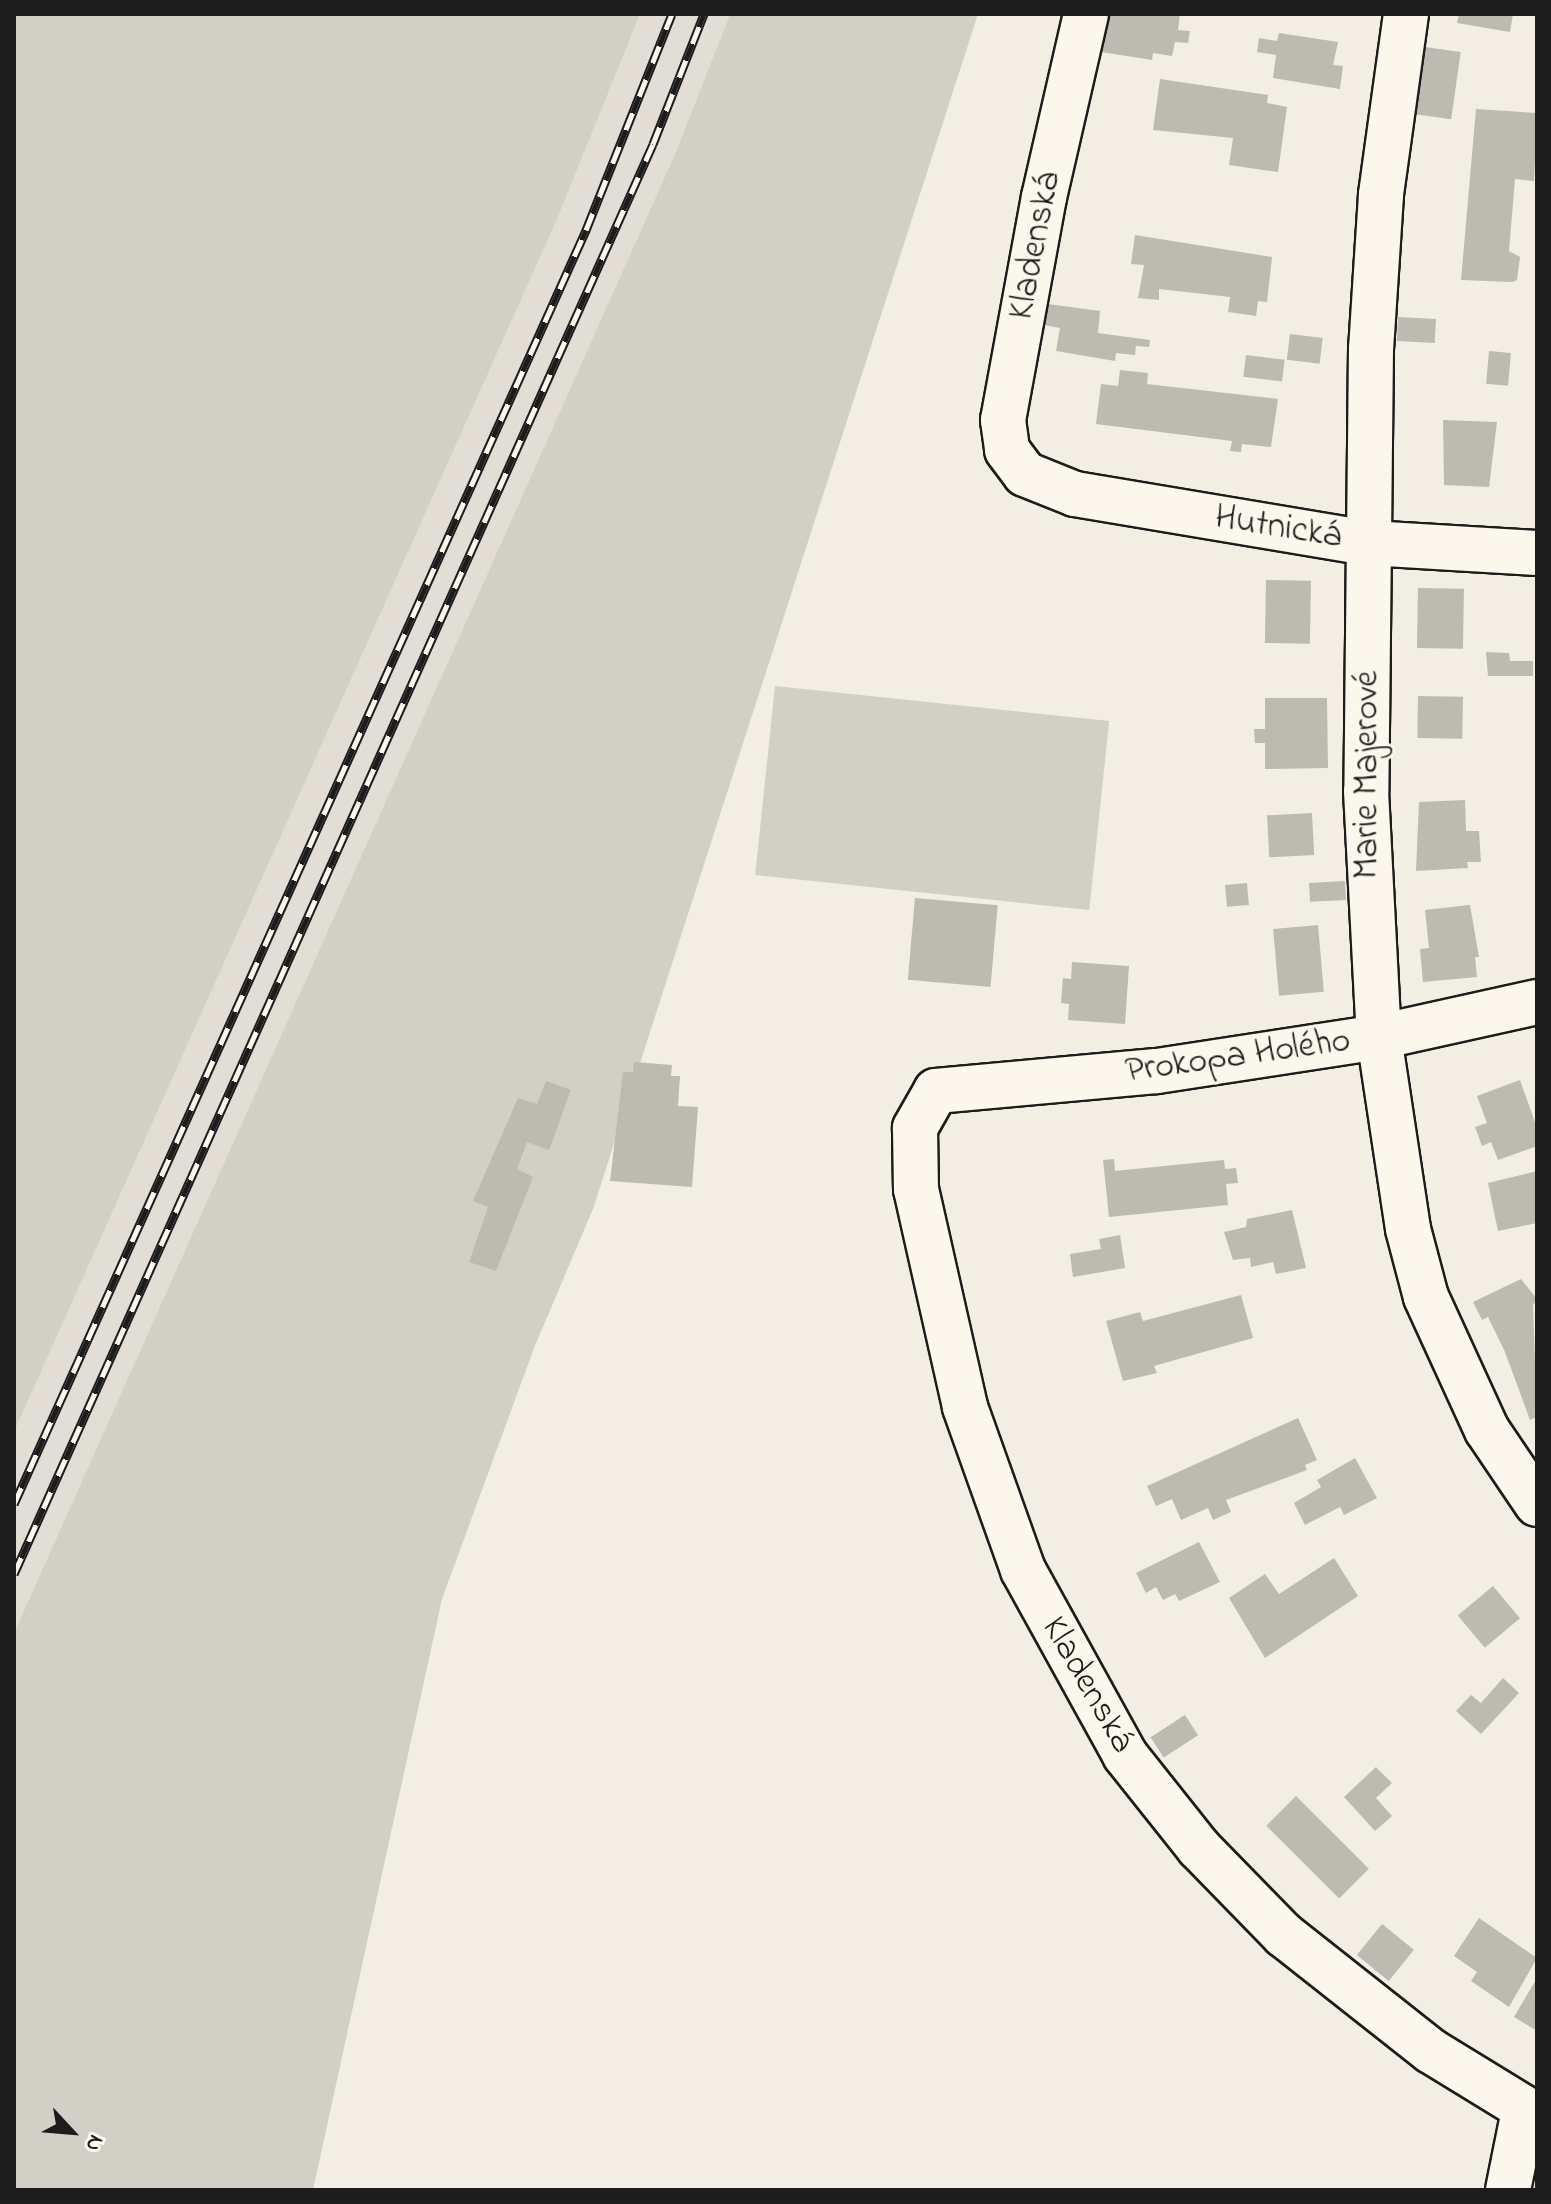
<!DOCTYPE html>
<html>
<head>
<meta charset="utf-8">
<style>
  body { margin:0 }
  #map { position:relative; width:1551px; height:2204px; overflow:hidden; background:#f2eee4; font-family:"Indie Flower",sans-serif }
  div>[style] { position:absolute }
  [style*='--x'] { left:calc(var(--x)*1px); top:calc(var(--y)*1px); width:calc(var(--w)*1px); rotate:calc(var(--a)*1deg) }
  .built>* { inset:0; background:#e2ded5 }
  .green>* { inset:0; background:#d2cfc6; transform-origin:0 0 }
  .building>* { inset:0; background:#bdbab1; transform-origin:0 0 }
  .roads { filter:drop-shadow(2px 0 #1c1c1c) drop-shadow(-2px 0 #1c1c1c) drop-shadow(0 2px #1c1c1c) drop-shadow(0 -2px #1c1c1c) }
  .minor>* { height:44px; margin:-22px; padding:0 22px; transform-origin:22px; border-radius:22px; background:#fbf7ec }
  .rail>* { height:9px; margin-top:-4.5px; transform-origin:0; background:repeating-linear-gradient(90deg,#fbf7ec 0 18px,#1c1c1c 0 36px); box-sizing:border-box; border-block:2px solid #1c1c1c }
  span { translate:-50% -50%; white-space:nowrap; text-align:center; line-height:1.15; -webkit-text-stroke:6px #fbf7ec; paint-order:stroke }
  .street-label { font-size:36px; color:#1c1c1c }
  .frame { position:absolute; inset:0; border:16px solid #1c1c1c; pointer-events:none }
  .north { position:absolute; left:32px; top:2092px; width:80px; height:80px; -webkit-text-stroke:6px #fbf7ec; paint-order:stroke; rotate:116deg; font-size:22px; font-weight:700; line-height:32px; text-align:center; color:#1c1c1c }
  .north::after { content:''; display:block; margin:auto; width:28px; height:36px; background:#1c1c1c; clip-path:polygon(50% 0,100% 100%,50% 72%,0 100%) }
</style>
</head>
<body>
<div id="map">
  <div class="built">
    <div style="clip-path:polygon(640px 14px,730px 14px,675px 154px,14px 1633px,14px 1432px,558px 217px)"></div>
  </div>
  <div class="green">
    <div style="clip-path:polygon(14px 14px,640px 14px,558px 217px,14px 1432px)"></div>
    <div style="clip-path:polygon(730px 14px,978px 14px,593px 1209px,534px 1348px,442px 1599px,313px 2190px,14px 2190px,14px 1633px,675px 154px)"></div>
    <div style="left:775px;top:686px;width:336px;height:190px;rotate:6deg"></div>
  </div>
  <div class="building">
    <div style="clip-path:polygon(1105px 14px,1180px 14px,1178px 30px,1190px 31px,1188px 43px,1175px 42px,1172px 56px,1153px 53px,1152px 60px,1095px 51px)"></div>
    <div style="clip-path:polygon(1459px 14px,1513px 14px,1510px 32px,1457px 23px)"></div>
    <div style="clip-path:polygon(1279px 33px,1338px 42px,1333px 65px,1343px 66px,1340px 89px,1273px 78px,1276px 55px,1257px 52px,1259px 38px,1277px 41px)"></div>
    <div style="left:1425px;top:47px;width:36px;height:68px;rotate:8deg"></div>
    <div style="clip-path:polygon(1160px 79px,1268px 95px,1267px 103px,1287px 107px,1278px 172px,1229px 165px,1233px 138px,1153px 130px)"></div>
    <div style="clip-path:polygon(1476px 109px,1537px 113px,1534px 181px,1515px 179px,1509px 251px,1520px 257px,1517px 280px,1512px 282px,1461px 280px)"></div>
    <div style="clip-path:polygon(1135px 235px,1272px 257px,1267px 302px,1258px 301px,1256px 316px,1228px 312px,1230px 297px,1159px 289px,1159px 300px,1138px 298px,1144px 265px,1131px 264px)"></div>
    <div style="clip-path:polygon(1048px 304px,1100px 311px,1098px 333px,1150px 340px,1149px 347px,1136px 346px,1135px 355px,1116px 353px,1115px 361px,1056px 351px,1060px 328px,1044px 325px)"></div>
    <div style="left:1398px;top:317px;width:38px;height:24px;rotate:3deg"></div>
    <div style="left:1290px;top:334px;width:33px;height:26px;rotate:7deg"></div>
    <div style="left:1489px;top:351px;width:22px;height:33px;rotate:5deg"></div>
    <div style="left:1246px;top:355px;width:39px;height:22px;rotate:7deg"></div>
    <div style="clip-path:polygon(1120px 370px,1148px 373px,1147px 384px,1278px 399px,1271px 447px,1242px 444px,1241px 452px,1230px 451px,1232px 441px,1096px 424px,1101px 384px,1118px 386px)"></div>
    <div style="clip-path:polygon(1443px 420px,1497px 422px,1489px 487px,1444px 485px)"></div>
    <div style="left:1266px;top:580px;width:45px;height:63px;rotate:1deg"></div>
    <div style="left:1418px;top:588px;width:46px;height:60px;rotate:1deg"></div>
    <div style="clip-path:polygon(1486px 652px,1509px 653px,1510px 661px,1533px 661px,1533px 676px,1488px 676px)"></div>
    <div style="left:1418px;top:696px;width:45px;height:42px;rotate:1deg"></div>
    <div style="clip-path:polygon(1265px 698px,1327px 698px,1328px 768px,1265px 769px,1265px 743px,1255px 743px,1254px 729px,1265px 729px)"></div>
    <div style="clip-path:polygon(1465px 800px,1466px 831px,1479px 831px,1481px 862px,1467px 862px,1468px 868px,1416px 871px,1419px 802px)"></div>
    <div style="left:1312px;top:813px;width:42px;height:45px;rotate:87deg"></div>
    <div style="left:1345px;top:881px;width:19px;height:36px;rotate:87deg"></div>
    <div style="left:1247px;top:883px;width:22px;height:22px;rotate:85deg"></div>
    <div style="left:915px;top:898px;width:83px;height:82px;rotate:5deg"></div>
    <div style="clip-path:polygon(1470px 905px,1479px 957px,1475px 957px,1477px 977px,1423px 982px,1420px 949px,1429px 948px,1425px 910px)"></div>
    <div style="left:1318px;top:925px;width:67px;height:45px;rotate:85deg"></div>
    <div style="clip-path:polygon(1072px 962px,1129px 966px,1125px 1024px,1068px 1020px,1069px 1004px,1061px 1003px,1063px 978px,1071px 979px)"></div>
    <div style="clip-path:polygon(634px 1062px,672px 1065px,671px 1076px,680px 1076px,678px 1106px,698px 1107px,692px 1187px,610px 1181px,623px 1072px,633px 1072px)"></div>
    <div style="clip-path:polygon(1520px 1080px,1537px 1128px,1537px 1146px,1498px 1160px,1491px 1142px,1482px 1146px,1475px 1127px,1487px 1123px,1477px 1096px)"></div>
    <div style="clip-path:polygon(546px 1081px,571px 1090px,549px 1150px,527px 1142px,517px 1169px,533px 1177px,496px 1271px,469px 1262px,488px 1207px,473px 1201px,518px 1098px,537px 1104px)"></div>
    <div style="clip-path:polygon(1114px 1159px,1115px 1171px,1224px 1160px,1225px 1169px,1236px 1168px,1238px 1183px,1226px 1184px,1228px 1205px,1109px 1217px,1103px 1160px)"></div>
    <div style="clip-path:polygon(1537px 1171px,1537px 1223px,1498px 1231px,1488px 1183px)"></div>
    <div style="clip-path:polygon(1292px 1210px,1306px 1268px,1276px 1274px,1273px 1262px,1251px 1267px,1250px 1258px,1233px 1260px,1224px 1232px,1246px 1227px,1247px 1219px)"></div>
    <div style="clip-path:polygon(1120px 1235px,1125px 1268px,1073px 1277px,1070px 1254px,1101px 1249px,1099px 1239px)"></div>
    <div style="clip-path:polygon(1521px 1279px,1537px 1299px,1533px 1305px,1537px 1417px,1530px 1420px,1505px 1352px,1488px 1317px,1482px 1320px,1473px 1302px)"></div>
    <div style="clip-path:polygon(1241px 1295px,1253px 1338px,1154px 1366px,1157px 1373px,1123px 1381px,1106px 1321px,1140px 1312px,1143px 1321px)"></div>
    <div style="clip-path:polygon(1298px 1418px,1317px 1460px,1305px 1465px,1307px 1470px,1226px 1500px,1231px 1512px,1213px 1520px,1208px 1508px,1181px 1520px,1172px 1499px,1156px 1506px,1147px 1486px)"></div>
    <div style="clip-path:polygon(1355px 1458px,1377px 1498px,1344px 1515px,1340px 1507px,1305px 1525px,1294px 1503px,1321px 1487px,1317px 1480px)"></div>
    <div style="clip-path:polygon(1199px 1542px,1220px 1582px,1179px 1601px,1175px 1594px,1163px 1600px,1156px 1587px,1146px 1593px,1136px 1573px)"></div>
    <div style="clip-path:polygon(1334px 1558px,1358px 1596px,1265px 1658px,1229px 1598px,1265px 1574px,1279px 1594px)"></div>
    <div style="left:1493px;top:1586px;width:42px;height:46px;rotate:50deg"></div>
    <div style="clip-path:polygon(1503px 1678px,1519px 1693px,1481px 1734px,1456px 1711px,1471px 1695px,1481px 1703px)"></div>
    <div style="left:1185px;top:1715px;width:24px;height:41px;rotate:57deg"></div>
    <div style="clip-path:polygon(1376px 1767px,1392px 1783px,1376px 1798px,1392px 1816px,1375px 1831px,1344px 1797px)"></div>
    <div style="left:1296px;top:1796px;width:103px;height:42px;rotate:45deg"></div>
    <div style="clip-path:polygon(1479px 1918px,1537px 1958px,1509px 2007px,1471px 1981px,1477px 1972px,1454px 1956px)"></div>
    <div style="left:1382px;top:1924px;width:41px;height:40px;rotate:39deg"></div>
    <div style="clip-path:polygon(1537px 1978px,1537px 2031px,1514px 2017px)"></div>
  </div>
  <div class="roads">
    <div class="minor">
      <div style="--x:1086;--y:14;--w:188;--a:102.9"></div>
      <div style="--x:1044;--y:197;--w:227;--a:100.4"></div>
      <div style="--x:1003;--y:420;--w:30;--a:82"></div>
      <div style="--x:1007;--y:450;--w:30;--a:53"></div>
      <div style="--x:1025;--y:474;--w:54;--a:21.8"></div>
      <div style="--x:1075;--y:494;--w:298;--a:9.5"></div>
      <div style="--x:1369;--y:543;--w:168;--a:3.4"></div>
      <div style="--x:1406;--y:14;--w:183;--a:97.9"></div>
      <div style="--x:1381;--y:195;--w:153;--a:93.7"></div>
      <div style="--x:1371;--y:348;--w:443;--a:90.6"></div>
      <div style="--x:1366;--y:791;--w:246;--a:87"></div>
      <div style="--x:1379;--y:1037;--w:194;--a:81.4"></div>
      <div style="--x:1408;--y:1229;--w:70;--a:75.2"></div>
      <div style="--x:1426;--y:1297;--w:146;--a:65.4"></div>
      <div style="--x:1487;--y:1430;--w:89;--a:56"></div>
      <div style="--x:1537;--y:1002;--w:162;--a:167.5"></div>
      <div style="--x:1379;--y:1037;--w:226;--a:171.3"></div>
      <div style="--x:1156;--y:1071;--w:221;--a:174.8"></div>
      <div style="--x:936;--y:1091;--w:43;--a:119.6"></div>
      <div style="--x:915;--y:1128;--w:61;--a:89.1"></div>
      <div style="--x:916;--y:1189;--w:223;--a:77.3"></div>
      <div style="--x:965;--y:1407;--w:173;--a:70.4"></div>
      <div style="--x:1023;--y:1570;--w:211;--a:61.1"></div>
      <div style="--x:1125;--y:1755;--w:119;--a:51.5"></div>
      <div style="--x:1199;--y:1848;--w:122;--a:45.7"></div>
      <div style="--x:1284;--y:1935;--w:187;--a:38.3"></div>
      <div style="--x:1431;--y:2051;--w:124;--a:31.5"></div>
      <div style="--x:1508;--y:2190;--w:81;--a:-78.6"></div>
    </div>
  </div>
  <div class="rail">
    <div style="--x:14;--y:1504;--w:1397;--a:-65.82"></div>
    <div style="--x:586;--y:230;--w:232;--a:-68.3"></div>
    <div style="--x:14;--y:1574;--w:1566;--a:-65.92"></div>
    <div style="--x:653;--y:144;--w:140;--a:-68.6"></div>
  </div>
  <div class="street-label">
    <span style="left:1036px;top:246px;rotate:-79deg">Kladenská</span>
    <span style="left:1278px;top:528px;rotate:9deg">Hutnická</span>
    <span style="left:1368px;top:775px;rotate:-90deg">Marie Majerové</span>
    <span style="left:1238px;top:1057px;rotate:-8deg">Prokopa Holého</span>
    <span style="left:1087px;top:1685px;rotate:60deg">Kladenská</span>
  </div>
  <div class="frame"></div>
  <div class="north">N</div>
</div>
</body>
</html>
